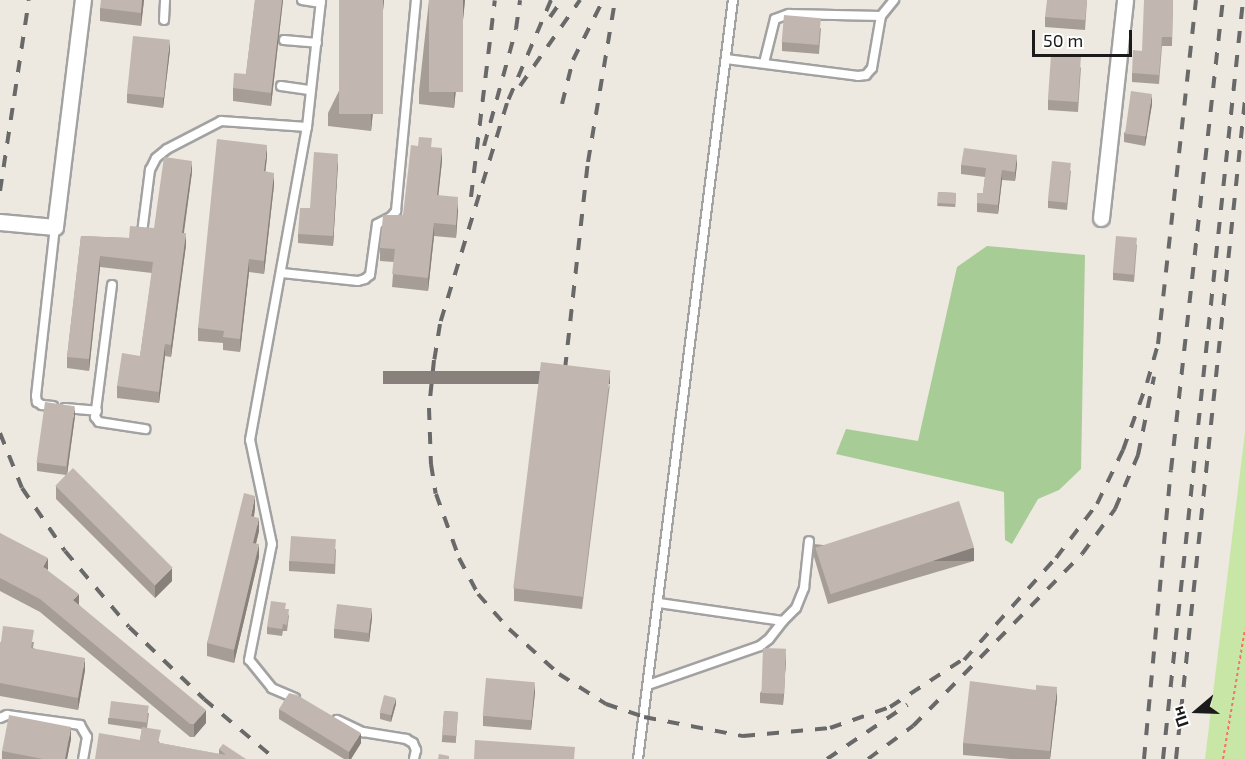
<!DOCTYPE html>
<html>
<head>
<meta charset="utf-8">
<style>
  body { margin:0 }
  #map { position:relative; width:1245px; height:759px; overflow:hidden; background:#ede8e0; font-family:"Exo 2",sans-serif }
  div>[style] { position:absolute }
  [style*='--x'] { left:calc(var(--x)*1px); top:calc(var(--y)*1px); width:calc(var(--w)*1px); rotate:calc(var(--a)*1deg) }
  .grass>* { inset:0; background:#c8e7a6 }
  .forest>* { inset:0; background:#a7cc95 }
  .path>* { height:2px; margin-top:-1px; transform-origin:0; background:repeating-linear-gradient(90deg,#f87066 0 3px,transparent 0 6px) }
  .roads { filter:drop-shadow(2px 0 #a2a2a2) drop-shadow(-2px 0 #a2a2a2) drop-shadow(0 2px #a2a2a2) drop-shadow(0 -2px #a2a2a2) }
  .service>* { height:8px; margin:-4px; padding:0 4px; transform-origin:4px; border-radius:4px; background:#fff }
  .minor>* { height:15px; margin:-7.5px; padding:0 7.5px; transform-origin:7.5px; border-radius:7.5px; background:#fff }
  .rail>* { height:4px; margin-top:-2px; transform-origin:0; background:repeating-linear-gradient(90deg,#696969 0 12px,transparent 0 24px) }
  .wall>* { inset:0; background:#a69d97; transform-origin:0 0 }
  .shaded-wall>* { inset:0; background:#87807b; transform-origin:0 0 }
  .building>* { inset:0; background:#c1b7b0; transform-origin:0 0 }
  span { translate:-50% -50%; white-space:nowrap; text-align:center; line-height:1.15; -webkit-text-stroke:6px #fff; paint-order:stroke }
  .north { position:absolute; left:1167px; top:681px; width:60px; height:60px; -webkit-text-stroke:4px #fff; paint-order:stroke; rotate:251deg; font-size:16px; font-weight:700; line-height:24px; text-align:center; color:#1b1b1b }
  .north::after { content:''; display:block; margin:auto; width:21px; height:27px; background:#1b1b1b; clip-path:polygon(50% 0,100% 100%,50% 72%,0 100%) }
  .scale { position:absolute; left:1032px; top:30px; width:100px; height:27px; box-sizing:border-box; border:3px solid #1b1b1b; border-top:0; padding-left:8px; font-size:18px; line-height:21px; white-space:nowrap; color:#1b1b1b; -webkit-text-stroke:4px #fff; paint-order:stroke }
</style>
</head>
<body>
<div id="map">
  <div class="grass">
    <div style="clip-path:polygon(1245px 432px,1245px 759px,1205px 759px)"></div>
  </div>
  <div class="forest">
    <div style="clip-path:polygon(987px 246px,1085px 255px,1081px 469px,1059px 490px,1038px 499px,1012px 544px,1005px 540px,1004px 492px,836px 454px,846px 429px,918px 441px,957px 267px)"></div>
  </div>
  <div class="path">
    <div style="--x:1223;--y:759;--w:132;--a:-80.4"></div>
  </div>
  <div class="roads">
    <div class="service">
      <div style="--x:302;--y:0;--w:19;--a:9"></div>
      <div style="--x:164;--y:20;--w:20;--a:-87"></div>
      <div style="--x:284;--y:40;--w:33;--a:5"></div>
      <div style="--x:726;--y:59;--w:133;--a:7.3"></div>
      <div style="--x:858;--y:76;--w:8;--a:-7"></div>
      <div style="--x:866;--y:75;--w:9;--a:-49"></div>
      <div style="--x:872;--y:68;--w:53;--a:-80.2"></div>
      <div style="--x:881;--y:16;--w:21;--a:-51"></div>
      <div style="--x:764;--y:63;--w:45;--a:-76"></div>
      <div style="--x:775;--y:19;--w:15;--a:-20"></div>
      <div style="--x:789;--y:14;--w:92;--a:1.2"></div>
      <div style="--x:281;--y:86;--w:30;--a:8"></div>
      <div style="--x:142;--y:233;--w:64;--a:-82.8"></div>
      <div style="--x:150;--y:170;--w:13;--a:-63"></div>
      <div style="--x:156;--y:158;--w:14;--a:-39"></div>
      <div style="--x:167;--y:149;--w:61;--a:-27.4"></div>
      <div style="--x:221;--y:121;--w:86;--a:4"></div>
      <div style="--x:282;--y:273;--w:76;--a:6"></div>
      <div style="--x:358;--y:281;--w:7;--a:-16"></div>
      <div style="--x:365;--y:279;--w:6;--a:-39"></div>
      <div style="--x:370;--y:275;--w:51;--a:-82.2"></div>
      <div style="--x:377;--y:224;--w:16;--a:-27"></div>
      <div style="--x:391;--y:217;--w:8;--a:-50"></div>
      <div style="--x:396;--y:211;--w:212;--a:-84.6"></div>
      <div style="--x:112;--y:285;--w:133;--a:97.3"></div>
      <div style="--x:95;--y:417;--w:6;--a:51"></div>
      <div style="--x:99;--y:422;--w:47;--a:8.7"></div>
      <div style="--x:53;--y:406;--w:11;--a:-175"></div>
      <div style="--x:42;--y:405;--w:6;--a:-149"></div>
      <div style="--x:37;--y:402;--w:6;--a:-99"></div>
      <div style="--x:36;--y:396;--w:170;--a:-83.6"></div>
      <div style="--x:65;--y:408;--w:32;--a:5"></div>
      <div style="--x:659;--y:603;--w:125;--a:8.3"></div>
      <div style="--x:783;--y:621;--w:18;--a:-45"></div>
      <div style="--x:796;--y:608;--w:22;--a:-68"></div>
      <div style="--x:804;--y:588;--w:47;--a:-83.9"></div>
      <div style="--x:648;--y:685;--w:119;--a:-19.2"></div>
      <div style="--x:760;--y:646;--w:11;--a:-38"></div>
      <div style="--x:769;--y:639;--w:23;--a:-52"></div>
      <div style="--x:295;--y:698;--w:25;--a:-157"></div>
      <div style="--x:272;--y:688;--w:36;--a:-129"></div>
      <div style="--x:249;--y:660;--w:118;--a:-78.8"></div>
      <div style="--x:272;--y:544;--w:106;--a:-101.9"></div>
      <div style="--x:250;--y:440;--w:318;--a:-79.7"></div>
      <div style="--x:307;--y:127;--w:128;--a:-83.7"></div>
      <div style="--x:0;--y:718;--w:8;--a:-23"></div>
      <div style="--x:7;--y:715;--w:74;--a:7.8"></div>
      <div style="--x:80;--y:725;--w:14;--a:60"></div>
      <div style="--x:87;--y:737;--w:22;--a:100"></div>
      <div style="--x:337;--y:720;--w:29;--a:25"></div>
      <div style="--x:363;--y:732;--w:44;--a:9.2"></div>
      <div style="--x:406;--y:739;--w:8;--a:30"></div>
      <div style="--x:413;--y:743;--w:8;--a:67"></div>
      <div style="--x:416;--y:750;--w:9;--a:103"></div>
      <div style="--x:638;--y:759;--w:765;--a:-82.87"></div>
    </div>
    <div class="minor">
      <div style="--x:1101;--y:218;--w:219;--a:-83.7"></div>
      <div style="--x:0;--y:222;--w:55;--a:5.2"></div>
      <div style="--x:55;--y:227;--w:229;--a:-83"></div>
    </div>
  </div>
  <div class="rail">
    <div style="--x:551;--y:0;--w:112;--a:113.1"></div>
    <div style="--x:507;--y:103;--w:231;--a:106.9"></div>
    <div style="--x:440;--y:324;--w:36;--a:99"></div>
    <div style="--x:434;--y:360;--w:48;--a:95.9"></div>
    <div style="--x:429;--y:408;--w:56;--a:88"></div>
    <div style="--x:431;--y:464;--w:30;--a:81"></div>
    <div style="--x:436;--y:494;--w:68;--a:70.2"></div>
    <div style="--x:459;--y:558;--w:41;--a:62.2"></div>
    <div style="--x:478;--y:594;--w:47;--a:48.5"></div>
    <div style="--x:509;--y:629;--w:67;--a:42"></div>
    <div style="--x:559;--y:674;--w:56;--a:32.6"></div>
    <div style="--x:606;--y:704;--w:40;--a:18.9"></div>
    <div style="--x:644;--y:717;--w:101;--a:10.9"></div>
    <div style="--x:743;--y:736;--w:87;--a:-5.3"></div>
    <div style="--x:830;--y:728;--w:64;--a:-19.3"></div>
    <div style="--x:890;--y:707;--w:93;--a:-33.2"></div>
    <div style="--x:550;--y:17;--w:21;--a:-55"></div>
    <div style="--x:520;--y:86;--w:105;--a:-55.1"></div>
    <div style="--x:562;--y:104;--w:45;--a:-76"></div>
    <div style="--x:573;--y:60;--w:67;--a:-63.4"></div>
    <div style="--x:484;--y:146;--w:121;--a:-74.7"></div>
    <div style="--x:516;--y:29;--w:29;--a:-82"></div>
    <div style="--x:0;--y:191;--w:193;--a:-81.4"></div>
    <div style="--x:471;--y:197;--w:198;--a:-83.1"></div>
    <div style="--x:565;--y:369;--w:208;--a:-83.7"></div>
    <div style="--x:588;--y:162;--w:164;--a:-80.5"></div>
    <div style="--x:0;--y:433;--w:59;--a:68.2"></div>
    <div style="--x:22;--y:488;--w:76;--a:55.7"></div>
    <div style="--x:65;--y:551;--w:99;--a:49.9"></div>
    <div style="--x:129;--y:627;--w:104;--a:43.8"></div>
    <div style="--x:204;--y:699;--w:93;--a:40.2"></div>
    <div style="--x:964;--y:660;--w:137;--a:-48"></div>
    <div style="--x:1056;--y:558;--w:68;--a:-52.8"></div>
    <div style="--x:1097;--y:504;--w:60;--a:-64.3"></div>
    <div style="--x:1123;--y:450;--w:71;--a:-70.3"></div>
    <div style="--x:1147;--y:383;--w:41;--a:-74.2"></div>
    <div style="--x:1158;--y:344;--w:346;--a:-83.7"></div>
    <div style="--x:827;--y:759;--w:97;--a:-34"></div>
    <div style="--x:868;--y:759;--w:56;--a:-36.3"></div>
    <div style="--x:913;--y:726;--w:241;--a:-45.5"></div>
    <div style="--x:1082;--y:554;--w:56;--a:-53.7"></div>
    <div style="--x:1115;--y:509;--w:59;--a:-66.9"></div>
    <div style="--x:1138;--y:455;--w:80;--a:-78.4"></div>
    <div style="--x:1144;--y:759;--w:290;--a:-84.7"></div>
    <div style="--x:1171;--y:470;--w:473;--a:-83.7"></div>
    <div style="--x:1163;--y:759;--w:763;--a:-83.98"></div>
    <div style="--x:1176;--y:759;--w:664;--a:-84.03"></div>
  </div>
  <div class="wall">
    <div style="clip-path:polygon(144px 0,141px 26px,100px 21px,100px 8px)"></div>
    <div style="clip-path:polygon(255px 0,283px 0,271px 106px,233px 101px,233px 88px,246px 74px)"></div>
    <div style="clip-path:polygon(384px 0,371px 131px,328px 126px,328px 113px)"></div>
    <div style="clip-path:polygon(429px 0,465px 0,454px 108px,419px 104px,419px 91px)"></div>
    <div style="clip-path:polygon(1087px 0,1085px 30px,1045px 27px,1045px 17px)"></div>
    <div style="clip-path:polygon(1173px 0,1172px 46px,1162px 46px,1159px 84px,1132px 82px,1132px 73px,1142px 51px)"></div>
    <div style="clip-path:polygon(821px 28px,819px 54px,782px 51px,782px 42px)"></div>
    <div style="clip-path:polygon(170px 50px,163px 108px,127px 103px,127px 94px)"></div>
    <div style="clip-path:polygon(1081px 67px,1078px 112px,1048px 110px,1048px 100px)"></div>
    <div style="clip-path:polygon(1152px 104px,1145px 146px,1124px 142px,1124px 133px)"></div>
    <div style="clip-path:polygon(432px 147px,442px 161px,438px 195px,458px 210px,456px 238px,434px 236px,428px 291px,392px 287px,394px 262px,380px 261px,380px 248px,403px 215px)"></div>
    <div style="clip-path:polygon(267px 157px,265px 172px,274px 185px,264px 274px,249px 272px,240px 352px,223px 350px,223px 343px,198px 341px,198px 328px)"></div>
    <div style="clip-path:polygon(338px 163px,333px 246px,298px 243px,298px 234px,310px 208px)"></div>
    <div style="clip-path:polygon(1017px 164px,1015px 181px,1002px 180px,998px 214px,977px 212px,977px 203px,983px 193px,985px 177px,961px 174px,961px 165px)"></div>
    <div style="clip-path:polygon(1071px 170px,1067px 210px,1048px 208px,1048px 201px)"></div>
    <div style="clip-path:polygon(192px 172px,184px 233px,186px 245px,171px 357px,165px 356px,159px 403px,117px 398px,117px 386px,140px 356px,152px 273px,100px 267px,89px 371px,67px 368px,67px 357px,81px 236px,129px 238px,154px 228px)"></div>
    <div style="left:938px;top:192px;width:18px;height:14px;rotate:3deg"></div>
    <div style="clip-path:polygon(1137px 244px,1134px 282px,1113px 280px,1113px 273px)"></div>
    <div style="clip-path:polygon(610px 384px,582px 609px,514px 601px,514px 588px)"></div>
    <div style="clip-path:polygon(75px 416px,67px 474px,172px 581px,155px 598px,56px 499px,56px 486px,66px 475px,37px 471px,37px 462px)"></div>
    <div style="clip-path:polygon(255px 509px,254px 517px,259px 531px,256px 543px,259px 557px,234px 663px,207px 656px,207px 643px)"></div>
    <div style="clip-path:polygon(0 533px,48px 571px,79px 605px,206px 723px,194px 737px,190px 737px,40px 612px,0 591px)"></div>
    <div style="clip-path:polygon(814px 544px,974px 561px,828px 604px,814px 557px)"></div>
    <div style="clip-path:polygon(336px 549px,335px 574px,289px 571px,289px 561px)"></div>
    <div style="clip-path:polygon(286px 609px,289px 616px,287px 631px,283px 631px,282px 636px,267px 634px,267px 627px)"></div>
    <div style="clip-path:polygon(372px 618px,369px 642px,334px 638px,334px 629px)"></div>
    <div style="clip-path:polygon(0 642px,34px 642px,33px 648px,85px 670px,78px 710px,0 696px)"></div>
    <div style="clip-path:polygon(786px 659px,783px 705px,760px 703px,760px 693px)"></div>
    <div style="clip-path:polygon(535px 692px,531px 730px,483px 726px,483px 716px)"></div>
    <div style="clip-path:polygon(1057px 699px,1050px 759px,1010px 759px,963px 755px,963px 743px)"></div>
    <div style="clip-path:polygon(396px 704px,391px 722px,380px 719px,380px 713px)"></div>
    <div style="clip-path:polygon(279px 709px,361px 743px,351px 759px,344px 759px,279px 719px)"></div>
    <div style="left:444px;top:711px;width:14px;height:31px;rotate:4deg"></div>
    <div style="clip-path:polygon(149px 713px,147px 728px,160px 743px,219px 754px,219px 749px,246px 759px,140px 740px,142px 729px,108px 724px,108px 718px)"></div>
    <div style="clip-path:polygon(71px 739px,67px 759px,2px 759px,2px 751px)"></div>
  </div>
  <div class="shaded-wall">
    <div style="clip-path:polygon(142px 0,144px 0,141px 26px,141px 13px)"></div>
    <div style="clip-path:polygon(282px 0,283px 0,271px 106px,271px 93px)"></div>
    <div style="clip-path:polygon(383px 0,384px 0,371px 131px,371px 118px)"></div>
    <div style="clip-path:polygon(463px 0,465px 0,454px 108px,454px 95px)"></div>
    <div style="clip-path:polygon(170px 40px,170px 50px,163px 108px,163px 98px)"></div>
    <div style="clip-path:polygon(1152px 94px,1152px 104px,1145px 146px,1145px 136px)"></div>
    <div style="clip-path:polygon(267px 145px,267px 157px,264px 184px,264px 171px)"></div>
    <div style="clip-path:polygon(442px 148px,442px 161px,437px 208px,437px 195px)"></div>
    <div style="clip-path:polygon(338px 154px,338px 163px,333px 246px,333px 236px)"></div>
    <div style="clip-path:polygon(1017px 155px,1017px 164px,1015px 181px,1015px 172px)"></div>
    <div style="clip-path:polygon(192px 161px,192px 172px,182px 244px,182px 233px)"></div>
    <div style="clip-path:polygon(1002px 170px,1002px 180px,998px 214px,998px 205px)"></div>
    <div style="clip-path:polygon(274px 173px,274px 185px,264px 274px,264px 261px)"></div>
    <div style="clip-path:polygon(458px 197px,458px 210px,456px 238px,456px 225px)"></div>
    <div style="clip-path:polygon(434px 223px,434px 236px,428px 291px,428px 278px)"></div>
    <div style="clip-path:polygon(186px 233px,186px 245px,171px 357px,171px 345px)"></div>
    <div style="clip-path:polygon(100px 256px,100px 267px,89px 371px,89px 359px)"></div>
    <div style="clip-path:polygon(249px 259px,249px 272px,240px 352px,240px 339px)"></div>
    <div style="clip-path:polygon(165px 344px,165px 356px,159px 403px,159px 392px)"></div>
    <div style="left:610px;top:371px;width:13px;height:227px;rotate:90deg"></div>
    <div style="clip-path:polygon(75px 406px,75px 416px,67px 475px,67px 466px)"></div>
    <div style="clip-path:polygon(255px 496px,255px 509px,251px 529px,251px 516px)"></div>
    <div style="clip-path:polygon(259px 518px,259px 531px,253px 556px,253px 543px)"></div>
    <div style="clip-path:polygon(259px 544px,259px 557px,234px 663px,234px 650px)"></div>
    <div style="left:974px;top:548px;width:13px;height:152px;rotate:90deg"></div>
    <div style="clip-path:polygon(48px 558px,48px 570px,43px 567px)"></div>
    <div style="clip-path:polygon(172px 568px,172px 581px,155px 598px,155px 585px)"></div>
    <div style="clip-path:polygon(79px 594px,79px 607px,73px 600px)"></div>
    <div style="clip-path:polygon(372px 608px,372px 618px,369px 642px,369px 633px)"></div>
    <div style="clip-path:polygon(786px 649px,786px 659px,783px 705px,783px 695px)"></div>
    <div style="clip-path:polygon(85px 658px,85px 670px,78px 710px,78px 698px)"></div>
    <div style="clip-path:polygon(535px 682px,535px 692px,531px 730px,531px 720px)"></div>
    <div style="clip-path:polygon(1057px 687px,1057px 699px,1050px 759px,1050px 751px)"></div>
    <div style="clip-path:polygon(396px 698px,396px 704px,391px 722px,391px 716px)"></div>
    <div style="clip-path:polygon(206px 710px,206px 723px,194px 737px,194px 724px)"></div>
    <div style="clip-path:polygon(71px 727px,71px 739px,67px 759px,65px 759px)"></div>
    <div style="clip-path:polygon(361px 733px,361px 743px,351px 759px,349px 759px,349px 752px)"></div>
  </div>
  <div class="building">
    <div style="clip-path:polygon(101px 0,142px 0,141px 13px,100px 8px)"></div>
    <div style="clip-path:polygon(255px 0,282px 0,271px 93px,233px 88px,234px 73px,246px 74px)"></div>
    <div style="left:339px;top:0;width:44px;height:114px"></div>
    <div style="left:429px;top:0;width:34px;height:92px"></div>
    <div style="clip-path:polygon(1047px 0,1087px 0,1085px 20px,1045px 17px)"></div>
    <div style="clip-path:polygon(1144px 0,1173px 0,1172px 37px,1162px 37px,1159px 75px,1132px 73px,1133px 50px,1142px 51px)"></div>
    <div style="left:784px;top:15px;width:37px;height:27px;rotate:5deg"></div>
    <div style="left:133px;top:36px;width:37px;height:58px;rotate:6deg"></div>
    <div style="left:1051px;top:55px;width:30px;height:45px;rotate:4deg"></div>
    <div style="left:1131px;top:91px;width:21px;height:43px;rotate:8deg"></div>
    <div style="clip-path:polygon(419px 137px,432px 138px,431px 147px,442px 148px,437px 195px,458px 197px,456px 225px,434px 223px,428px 278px,392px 274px,395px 249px,380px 248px,383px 215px,403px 215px,411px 145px,418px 146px)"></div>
    <div style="clip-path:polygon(217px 139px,267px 145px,264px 171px,274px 173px,264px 261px,249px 259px,240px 339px,223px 337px,224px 331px,198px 328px)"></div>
    <div style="clip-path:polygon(964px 148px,1017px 155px,1015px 172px,1002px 170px,998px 205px,977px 203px,977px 193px,983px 193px,986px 168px,961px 165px)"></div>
    <div style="clip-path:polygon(314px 152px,338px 154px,333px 236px,298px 234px,300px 208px,310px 208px)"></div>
    <div style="clip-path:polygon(164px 157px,192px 161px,182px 233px,186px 233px,171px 345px,165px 344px,159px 392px,117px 386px,122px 353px,140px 356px,153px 262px,100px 256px,89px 359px,67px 357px,81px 236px,129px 238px,130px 226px,154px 228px)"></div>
    <div style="left:1052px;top:161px;width:19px;height:40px;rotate:6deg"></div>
    <div style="left:938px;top:192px;width:18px;height:11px;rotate:3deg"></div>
    <div style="left:1116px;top:236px;width:21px;height:37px;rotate:5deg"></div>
    <div style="left:541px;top:362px;width:70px;height:228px;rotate:7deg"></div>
    <div style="left:45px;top:402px;width:30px;height:61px;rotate:8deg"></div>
    <div style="left:73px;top:468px;width:141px;height:25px;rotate:45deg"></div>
    <div style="clip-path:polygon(244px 493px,255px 496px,251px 516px,259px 518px,253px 543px,259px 544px,234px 650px,207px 643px)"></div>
    <div style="left:959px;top:501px;width:49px;height:151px;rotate:72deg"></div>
    <div style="clip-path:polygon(0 533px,48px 558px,43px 567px,79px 594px,73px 600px,206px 710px,194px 724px,190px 724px,40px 599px,0 578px)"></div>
    <div style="left:291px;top:536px;width:45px;height:25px;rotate:4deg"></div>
    <div style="clip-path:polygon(271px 601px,286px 603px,285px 609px,289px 609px,287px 625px,283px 624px,282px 629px,267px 627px)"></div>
    <div style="left:337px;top:604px;width:35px;height:25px;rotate:7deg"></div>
    <div style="clip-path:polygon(3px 626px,34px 630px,31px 648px,85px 658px,78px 698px,0 683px,0 642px,1px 642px)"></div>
    <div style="left:763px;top:648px;width:23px;height:45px;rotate:2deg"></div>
    <div style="left:486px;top:678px;width:49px;height:38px;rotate:5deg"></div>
    <div style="clip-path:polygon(970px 681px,1036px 690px,1036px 685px,1057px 687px,1050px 751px,963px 743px)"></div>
    <div style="clip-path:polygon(289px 693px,297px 695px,361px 733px,349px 752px,279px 709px)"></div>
    <div style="left:384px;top:695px;width:12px;height:18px;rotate:14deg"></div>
    <div style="left:111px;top:701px;width:38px;height:17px;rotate:7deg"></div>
    <div style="left:444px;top:711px;width:14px;height:24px;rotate:4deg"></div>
    <div style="clip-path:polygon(9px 715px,71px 727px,65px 759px,43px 759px,2px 751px)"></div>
    <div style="clip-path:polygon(142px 727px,161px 730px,158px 743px,226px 755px,219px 749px,223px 744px,246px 759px,95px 759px,99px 733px,140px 740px)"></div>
    <div style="clip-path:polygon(475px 740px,575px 747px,574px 759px,474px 759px)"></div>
    <div style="clip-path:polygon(439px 754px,449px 756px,449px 759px,438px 759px)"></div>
  </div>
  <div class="north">Пн</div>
  <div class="scale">50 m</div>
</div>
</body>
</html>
